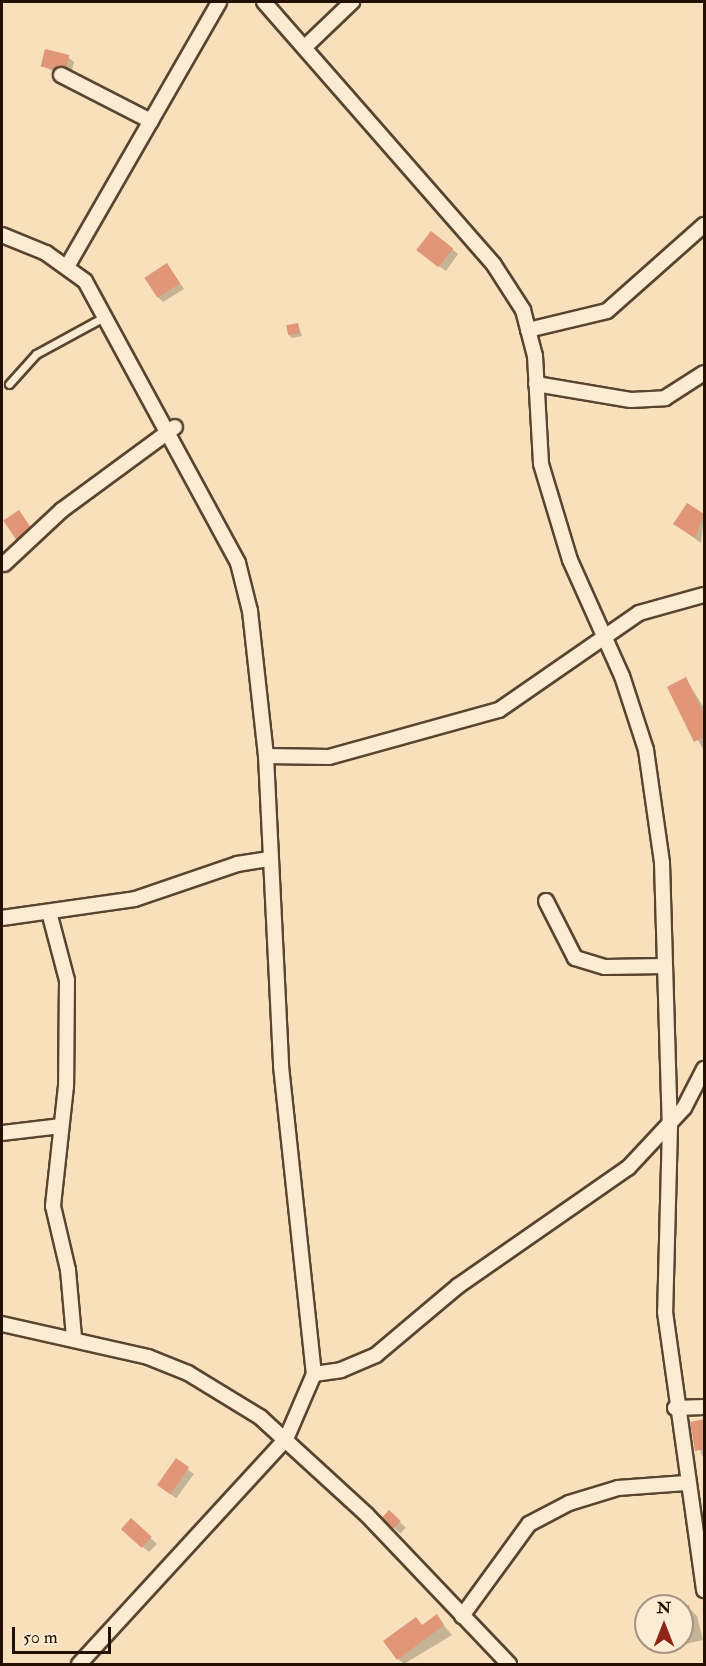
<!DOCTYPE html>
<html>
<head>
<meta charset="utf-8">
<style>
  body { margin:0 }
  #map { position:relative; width:706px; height:1666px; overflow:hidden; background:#f7e0bb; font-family:"IM FELL Double Pica",serif }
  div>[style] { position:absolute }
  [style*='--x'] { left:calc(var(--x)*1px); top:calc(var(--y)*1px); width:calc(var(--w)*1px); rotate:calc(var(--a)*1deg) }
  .shadow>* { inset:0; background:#0003; transform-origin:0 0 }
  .building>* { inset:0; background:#e09677; transform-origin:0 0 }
  .roads { filter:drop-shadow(2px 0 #59442f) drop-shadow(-2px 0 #59442f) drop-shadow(0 2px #59442f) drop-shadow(0 -2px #59442f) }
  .service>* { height:7px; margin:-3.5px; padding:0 3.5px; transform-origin:3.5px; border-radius:3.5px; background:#faebd3 }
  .minor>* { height:14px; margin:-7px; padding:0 7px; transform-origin:7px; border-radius:7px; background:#faebd3 }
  span { translate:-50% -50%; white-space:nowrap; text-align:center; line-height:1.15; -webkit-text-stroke:4.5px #faebd3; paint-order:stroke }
  .frame { position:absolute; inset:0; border:3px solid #241000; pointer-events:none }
  .north { position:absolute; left:634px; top:1594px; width:60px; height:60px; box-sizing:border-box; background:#faebd3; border:2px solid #a4937f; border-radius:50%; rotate:0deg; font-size:16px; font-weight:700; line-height:24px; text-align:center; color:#241000 }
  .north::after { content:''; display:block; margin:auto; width:21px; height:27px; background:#8f2418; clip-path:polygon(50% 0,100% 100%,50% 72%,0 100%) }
  .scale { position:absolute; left:12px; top:1627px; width:99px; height:27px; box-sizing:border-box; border:3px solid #241000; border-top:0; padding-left:8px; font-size:18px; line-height:21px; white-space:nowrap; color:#241000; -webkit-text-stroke:4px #faebd3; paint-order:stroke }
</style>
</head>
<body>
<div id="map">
  <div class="shadow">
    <div style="clip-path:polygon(68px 57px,74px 62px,70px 78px,42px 66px)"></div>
    <div style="clip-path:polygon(452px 249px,458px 254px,446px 271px,425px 256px)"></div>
    <div style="clip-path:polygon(167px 265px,184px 289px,163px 302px,158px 297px)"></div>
    <div style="clip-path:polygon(298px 325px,302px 336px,292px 338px,289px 335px)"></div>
    <div style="clip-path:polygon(687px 505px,704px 515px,701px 543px,675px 524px)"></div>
    <div style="clip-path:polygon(686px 679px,704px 708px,704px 751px,669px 687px)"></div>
    <div style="clip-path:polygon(704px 1421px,704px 1456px,702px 1456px,691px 1423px)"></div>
    <div style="left:176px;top:1461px;width:22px;height:30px;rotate:36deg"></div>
    <div style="left:389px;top:1512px;width:23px;height:8px;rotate:43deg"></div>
    <div style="clip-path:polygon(131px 1520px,157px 1544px,149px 1552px,129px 1535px)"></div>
    <div style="clip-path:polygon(688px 1607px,697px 1616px,703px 1640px,669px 1648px,662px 1642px,682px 1642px,682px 1608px)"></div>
    <div style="clip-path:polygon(436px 1616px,452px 1635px,404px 1664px,398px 1659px)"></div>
  </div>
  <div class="building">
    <div style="left:45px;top:49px;width:25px;height:18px;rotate:14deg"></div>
    <div style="left:431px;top:231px;width:28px;height:24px;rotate:38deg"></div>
    <div style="left:167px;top:263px;width:24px;height:27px;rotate:57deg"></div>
    <div style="left:298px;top:323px;width:10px;height:12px;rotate:79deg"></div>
    <div style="clip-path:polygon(687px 503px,704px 514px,695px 538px,673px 524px)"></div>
    <div style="left:19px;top:510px;width:25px;height:19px;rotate:56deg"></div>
    <div style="clip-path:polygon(686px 677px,704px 715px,704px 737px,694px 742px,667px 687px)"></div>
    <div style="clip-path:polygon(704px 1419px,704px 1449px,695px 1451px,690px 1422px)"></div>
    <div style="left:176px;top:1458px;width:16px;height:33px;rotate:35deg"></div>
    <div style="left:389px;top:1510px;width:16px;height:11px;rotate:43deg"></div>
    <div style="left:131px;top:1518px;width:28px;height:15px;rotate:42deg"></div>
    <div style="clip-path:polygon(689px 1605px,695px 1631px,682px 1634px,682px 1607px)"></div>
    <div style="clip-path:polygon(437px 1614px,444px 1625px,397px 1660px,383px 1641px,416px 1617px,422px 1625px)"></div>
  </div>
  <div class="roads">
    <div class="service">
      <div style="--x:9;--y:384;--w:40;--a:-48"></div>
      <div style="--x:36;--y:354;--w:77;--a:-28.6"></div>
    </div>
    <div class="minor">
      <div style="--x:264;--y:2;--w:349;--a:48.8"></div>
      <div style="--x:494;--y:265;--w:54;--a:57.2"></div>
      <div style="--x:523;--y:310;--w:48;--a:75.4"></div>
      <div style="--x:535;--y:356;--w:108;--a:86.8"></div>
      <div style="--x:541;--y:464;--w:100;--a:73.2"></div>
      <div style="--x:570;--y:560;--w:127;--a:65.9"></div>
      <div style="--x:622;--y:676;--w:78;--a:72"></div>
      <div style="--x:646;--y:750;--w:114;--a:81.9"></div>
      <div style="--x:662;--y:863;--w:263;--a:88.3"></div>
      <div style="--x:670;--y:1126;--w:186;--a:91.5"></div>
      <div style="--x:665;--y:1312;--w:281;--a:82"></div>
      <div style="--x:306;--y:46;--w:64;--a:-43.7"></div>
      <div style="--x:61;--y:75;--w:101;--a:27.1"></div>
      <div style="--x:2;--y:235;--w:48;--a:22.2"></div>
      <div style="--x:46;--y:253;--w:48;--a:35.7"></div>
      <div style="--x:85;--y:281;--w:321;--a:61.5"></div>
      <div style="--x:238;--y:563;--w:49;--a:76"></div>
      <div style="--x:250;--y:611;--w:146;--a:83.7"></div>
      <div style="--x:266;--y:756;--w:310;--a:87.2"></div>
      <div style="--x:281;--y:1066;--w:310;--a:83.9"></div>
      <div style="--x:314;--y:1374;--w:71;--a:113.3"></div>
      <div style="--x:286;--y:1439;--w:306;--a:132.6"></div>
      <div style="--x:68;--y:265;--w:303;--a:-60.1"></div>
      <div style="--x:528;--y:330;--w:81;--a:-13.5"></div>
      <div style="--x:607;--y:311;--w:130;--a:-41.6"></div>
      <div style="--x:536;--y:384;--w:96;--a:9.6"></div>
      <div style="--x:631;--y:400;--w:34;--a:-3"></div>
      <div style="--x:665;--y:398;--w:46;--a:-32.7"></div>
      <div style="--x:4;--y:564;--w:79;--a:-43"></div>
      <div style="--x:62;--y:510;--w:140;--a:-36.3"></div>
      <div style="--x:266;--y:756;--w:63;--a:0.9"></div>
      <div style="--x:329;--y:757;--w:176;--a:-15.5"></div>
      <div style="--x:499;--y:710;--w:170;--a:-34.7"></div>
      <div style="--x:639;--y:613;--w:67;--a:-15.5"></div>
      <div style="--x:546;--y:901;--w:64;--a:63"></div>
      <div style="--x:575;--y:958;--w:31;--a:17"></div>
      <div style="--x:605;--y:967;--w:59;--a:-1"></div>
      <div style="--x:49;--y:912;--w:70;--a:75.2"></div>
      <div style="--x:67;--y:980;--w:106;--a:90.5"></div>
      <div style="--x:66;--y:1086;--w:121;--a:96.2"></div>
      <div style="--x:53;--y:1206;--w:66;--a:76.8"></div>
      <div style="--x:68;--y:1270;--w:67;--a:84.9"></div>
      <div style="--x:2;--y:918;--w:134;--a:-8.1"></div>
      <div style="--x:135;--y:899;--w:108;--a:-18.9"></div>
      <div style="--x:237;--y:864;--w:33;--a:-9"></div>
      <div style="--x:2;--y:1133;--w:59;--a:-6.8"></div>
      <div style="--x:2;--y:1324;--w:150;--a:12.7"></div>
      <div style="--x:148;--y:1357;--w:43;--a:21.8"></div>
      <div style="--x:188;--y:1373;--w:84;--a:31.4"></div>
      <div style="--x:260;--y:1417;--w:145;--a:42.5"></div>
      <div style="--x:367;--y:1515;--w:206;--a:46.4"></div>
      <div style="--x:314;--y:1374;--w:27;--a:-8"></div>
      <div style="--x:341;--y:1370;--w:38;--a:-23"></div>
      <div style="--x:376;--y:1355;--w:107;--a:-40.1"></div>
      <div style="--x:458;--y:1286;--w:207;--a:-34.8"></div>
      <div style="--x:628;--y:1168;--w:82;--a:-47"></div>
      <div style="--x:684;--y:1108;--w:44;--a:-62.9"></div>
      <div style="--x:675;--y:1408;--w:29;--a:-2"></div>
      <div style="--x:462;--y:1616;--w:114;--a:-53.9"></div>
      <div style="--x:529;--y:1524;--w:45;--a:-27.7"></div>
      <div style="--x:569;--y:1503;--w:51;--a:-17"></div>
      <div style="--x:618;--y:1488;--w:68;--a:-4.2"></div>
    </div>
  </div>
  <div class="frame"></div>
  <div class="north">N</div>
  <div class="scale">50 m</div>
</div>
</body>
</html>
